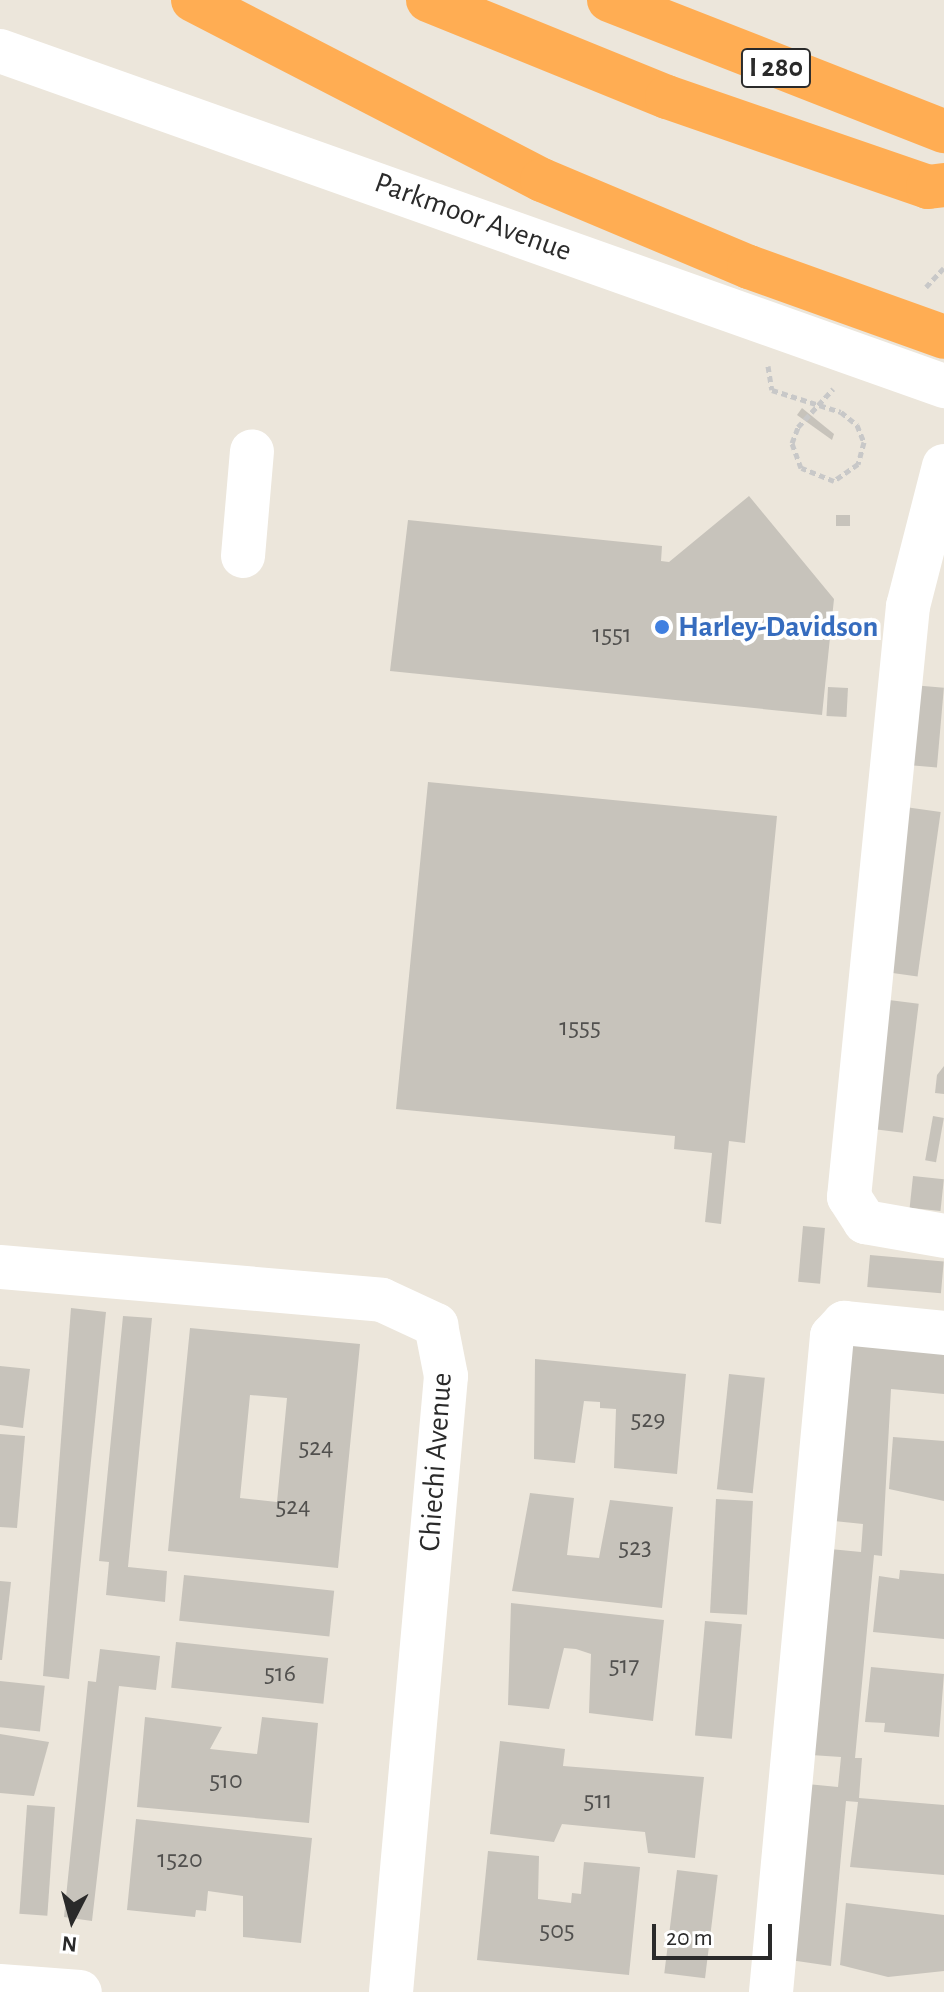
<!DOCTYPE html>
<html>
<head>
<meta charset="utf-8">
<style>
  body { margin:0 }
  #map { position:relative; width:944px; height:1992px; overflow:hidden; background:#ece6db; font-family:"Alegreya Sans",sans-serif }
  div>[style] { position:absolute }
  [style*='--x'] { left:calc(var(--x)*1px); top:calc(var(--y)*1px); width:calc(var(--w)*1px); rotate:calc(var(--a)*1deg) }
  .building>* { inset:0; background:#c7c3bb; transform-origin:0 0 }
  .path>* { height:5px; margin-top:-2.5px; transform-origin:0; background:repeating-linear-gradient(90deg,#c8c8c8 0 6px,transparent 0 10px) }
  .minor>* { height:44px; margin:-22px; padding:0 22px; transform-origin:22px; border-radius:22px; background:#fff }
  .highway>* { height:44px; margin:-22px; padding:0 22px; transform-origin:22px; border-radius:22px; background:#ffad53 }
  .dots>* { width:22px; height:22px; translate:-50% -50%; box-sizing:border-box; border:4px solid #fff; border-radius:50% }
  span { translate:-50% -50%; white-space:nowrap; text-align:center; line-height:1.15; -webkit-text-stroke:8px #fff; paint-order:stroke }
  .number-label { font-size:26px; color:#51504e }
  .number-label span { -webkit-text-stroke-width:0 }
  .shield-label span { padding:2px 6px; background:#fff; border:2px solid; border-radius:6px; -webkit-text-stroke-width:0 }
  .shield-label { font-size:28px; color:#2a2a2a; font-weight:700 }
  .street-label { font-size:30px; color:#2a2a2a }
  .shop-label { font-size:30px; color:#366cbe; font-weight:700 }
  .left { translate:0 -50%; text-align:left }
  .north { position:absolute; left:32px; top:1880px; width:80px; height:80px; -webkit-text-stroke:6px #fff; paint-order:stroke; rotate:186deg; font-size:22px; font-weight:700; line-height:32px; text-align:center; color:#2a2a2a }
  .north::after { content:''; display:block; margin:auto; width:28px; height:36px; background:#2a2a2a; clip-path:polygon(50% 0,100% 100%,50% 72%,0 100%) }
  .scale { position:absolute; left:652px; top:1924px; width:120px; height:36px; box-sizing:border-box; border:4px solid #2a2a2a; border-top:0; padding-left:10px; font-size:24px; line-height:28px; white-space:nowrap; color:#2a2a2a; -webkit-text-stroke:6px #fff; paint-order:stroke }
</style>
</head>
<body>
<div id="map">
  <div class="building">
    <div style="clip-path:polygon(802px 408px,834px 434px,832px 440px,797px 415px)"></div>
    <div style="clip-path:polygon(749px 496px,834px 599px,822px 715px,390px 671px,408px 520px,662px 546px,661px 561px,669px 562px)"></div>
    <div style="left:836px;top:515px;width:14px;height:11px"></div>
    <div style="left:912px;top:685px;width:32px;height:80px;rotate:5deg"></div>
    <div style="left:828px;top:687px;width:20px;height:29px;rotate:3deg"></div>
    <div style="clip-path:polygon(428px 782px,777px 816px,745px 1143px,729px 1141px,721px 1224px,705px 1222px,712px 1153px,674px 1149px,675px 1136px,396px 1109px)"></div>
    <div style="left:905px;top:807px;width:36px;height:166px;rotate:8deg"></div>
    <div style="left:881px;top:999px;width:38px;height:130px;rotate:7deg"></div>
    <div style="clip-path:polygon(944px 1066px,944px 1094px,935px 1093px,937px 1075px)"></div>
    <div style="left:933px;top:1116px;width:11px;height:45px;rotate:10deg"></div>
    <div style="left:913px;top:1176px;width:31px;height:32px;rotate:6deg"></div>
    <div style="left:803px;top:1226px;width:22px;height:56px;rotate:5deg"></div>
    <div style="left:870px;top:1255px;width:74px;height:32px;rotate:5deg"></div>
    <div style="clip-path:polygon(71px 1308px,106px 1312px,69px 1679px,43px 1676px)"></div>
    <div style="clip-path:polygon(123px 1316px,152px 1318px,128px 1567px,167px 1571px,165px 1602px,106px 1595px,109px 1562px,99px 1561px)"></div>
    <div style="clip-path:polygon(evenodd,190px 1328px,360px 1344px,338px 1568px,168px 1551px,190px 1328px,250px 1395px,287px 1398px,277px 1502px,240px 1498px,250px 1395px)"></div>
    <div style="clip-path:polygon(845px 1339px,944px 1349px,944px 1394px,891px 1389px,882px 1556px,874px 1555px,855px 1758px,862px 1758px,859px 1798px,944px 1805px,944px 1875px,850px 1867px,858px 1802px,846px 1801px,831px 1966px,790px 1960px,807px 1784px,838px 1787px,841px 1757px,811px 1755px,830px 1549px,861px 1552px,863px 1524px,834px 1521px)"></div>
    <div style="clip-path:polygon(535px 1359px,686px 1374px,677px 1474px,614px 1468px,616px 1409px,600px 1408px,600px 1402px,584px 1401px,575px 1463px,534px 1459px)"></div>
    <div style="clip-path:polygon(0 1366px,30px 1369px,23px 1428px,0 1425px)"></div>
    <div style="left:729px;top:1374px;width:36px;height:116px;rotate:6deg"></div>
    <div style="clip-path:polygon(0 1434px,25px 1436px,17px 1528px,0 1527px)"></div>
    <div style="clip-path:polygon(893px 1437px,944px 1441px,944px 1501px,889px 1489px)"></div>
    <div style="clip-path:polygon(530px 1493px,574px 1498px,567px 1555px,599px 1558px,610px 1500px,673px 1507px,662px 1608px,512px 1591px)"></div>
    <div style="left:716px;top:1499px;width:37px;height:114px;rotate:3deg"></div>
    <div style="clip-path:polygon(900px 1570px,944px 1574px,944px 1639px,873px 1632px,879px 1576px,899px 1579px)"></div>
    <div style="left:184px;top:1575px;width:151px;height:46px;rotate:6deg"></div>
    <div style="clip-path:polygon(0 1581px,11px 1582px,2px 1660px,0 1660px)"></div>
    <div style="clip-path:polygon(511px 1603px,664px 1620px,653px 1721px,589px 1713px,591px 1654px,576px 1649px,564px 1648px,549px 1709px,508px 1705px)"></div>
    <div style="left:705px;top:1621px;width:37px;height:115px;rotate:5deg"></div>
    <div style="left:176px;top:1642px;width:153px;height:46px;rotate:6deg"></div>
    <div style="clip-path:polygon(100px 1649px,160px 1656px,156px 1690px,119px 1686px,92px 1921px,64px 1917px,88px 1681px,96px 1682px)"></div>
    <div style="clip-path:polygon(871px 1667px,944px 1674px,939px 1737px,884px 1732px,885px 1723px,865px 1722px)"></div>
    <div style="left:0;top:1681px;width:45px;height:46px;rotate:6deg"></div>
    <div style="clip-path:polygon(145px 1717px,222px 1727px,210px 1749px,257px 1754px,262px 1717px,318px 1723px,309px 1823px,137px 1807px)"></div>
    <div style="clip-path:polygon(0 1734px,49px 1742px,34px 1796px,0 1793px)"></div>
    <div style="clip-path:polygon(500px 1741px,565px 1749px,563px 1766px,704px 1777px,695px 1858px,648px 1853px,645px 1832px,562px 1824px,554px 1842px,490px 1834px)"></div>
    <div style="left:27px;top:1805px;width:28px;height:109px;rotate:4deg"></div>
    <div style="clip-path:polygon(136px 1819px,312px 1838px,301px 1943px,243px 1937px,243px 1896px,208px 1891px,206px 1911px,196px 1910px,195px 1917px,127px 1910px)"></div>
    <div style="clip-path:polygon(488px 1851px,539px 1856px,538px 1899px,571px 1903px,572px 1893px,581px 1894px,584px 1862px,640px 1867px,629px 1975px,477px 1960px)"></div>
    <div style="left:677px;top:1870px;width:41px;height:104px;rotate:7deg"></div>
    <div style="clip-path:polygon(846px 1903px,944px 1915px,944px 1971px,888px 1977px,840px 1965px)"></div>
  </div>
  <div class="path">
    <div style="--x:926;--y:287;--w:26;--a:-47"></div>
    <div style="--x:768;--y:366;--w:24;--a:81"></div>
    <div style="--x:772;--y:390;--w:72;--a:17.7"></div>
    <div style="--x:841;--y:412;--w:21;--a:39"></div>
    <div style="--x:857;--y:425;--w:18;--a:68"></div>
    <div style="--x:864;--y:442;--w:23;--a:105"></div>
    <div style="--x:858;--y:464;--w:29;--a:145"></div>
    <div style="--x:834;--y:481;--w:35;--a:-158"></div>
    <div style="--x:801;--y:468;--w:27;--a:-110"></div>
    <div style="--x:792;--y:443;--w:17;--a:-69"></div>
    <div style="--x:798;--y:427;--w:52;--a:-47.4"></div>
  </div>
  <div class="minor">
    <div style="--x:0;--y:51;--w:1002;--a:19.54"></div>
    <div style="--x:944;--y:466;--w:145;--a:104.4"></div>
    <div style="--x:908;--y:606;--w:594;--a:95.7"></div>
    <div style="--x:849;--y:1197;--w:30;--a:57"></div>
    <div style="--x:865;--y:1222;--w:80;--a:10"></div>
    <div style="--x:243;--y:556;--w:105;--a:-85.1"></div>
    <div style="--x:0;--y:1267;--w:383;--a:4.9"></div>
    <div style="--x:382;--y:1300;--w:60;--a:24.8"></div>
    <div style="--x:436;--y:1325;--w:52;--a:78.9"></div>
    <div style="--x:446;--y:1376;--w:618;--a:95.1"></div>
    <div style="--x:0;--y:1986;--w:80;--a:4.3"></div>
    <div style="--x:771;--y:1992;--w:659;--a:-84.69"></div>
    <div style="--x:832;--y:1336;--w:18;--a:-47"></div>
    <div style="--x:844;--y:1323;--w:100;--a:5.7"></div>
  </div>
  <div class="highway">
    <div style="--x:193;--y:0;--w:393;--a:27.3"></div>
    <div style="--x:542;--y:180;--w:225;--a:22.8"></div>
    <div style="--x:749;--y:267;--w:207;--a:19.7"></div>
    <div style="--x:428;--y:0;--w:258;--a:22.1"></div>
    <div style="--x:667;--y:97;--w:276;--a:19"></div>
    <div style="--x:928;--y:187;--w:16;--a:-7"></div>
    <div style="--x:609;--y:0;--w:360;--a:21.4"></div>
  </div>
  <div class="dots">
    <div style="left:662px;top:627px;background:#3f7fe0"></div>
  </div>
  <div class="number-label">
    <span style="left:612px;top:635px">1551</span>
    <span style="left:580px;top:1028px">1555</span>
    <span style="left:648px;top:1420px">529</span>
    <span style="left:316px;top:1448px">524</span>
    <span style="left:293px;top:1507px">524</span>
    <span style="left:635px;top:1548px">523</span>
    <span style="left:624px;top:1666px">517</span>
    <span style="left:280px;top:1674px">516</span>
    <span style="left:226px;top:1781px">510</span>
    <span style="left:598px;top:1801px">511</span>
    <span style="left:180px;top:1860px">1520</span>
    <span style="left:557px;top:1931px">505</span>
  </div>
  <div class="shield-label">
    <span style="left:776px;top:68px">I 280</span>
  </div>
  <div class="street-label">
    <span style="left:473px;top:217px;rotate:20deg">Parkmoor Avenue</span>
    <span style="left:436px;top:1462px;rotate:-86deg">Chiechi Avenue</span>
  </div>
  <div class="shop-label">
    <span class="left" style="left:678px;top:627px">Harley-Davidson</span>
  </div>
  <div class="north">N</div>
  <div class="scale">20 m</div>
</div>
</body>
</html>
